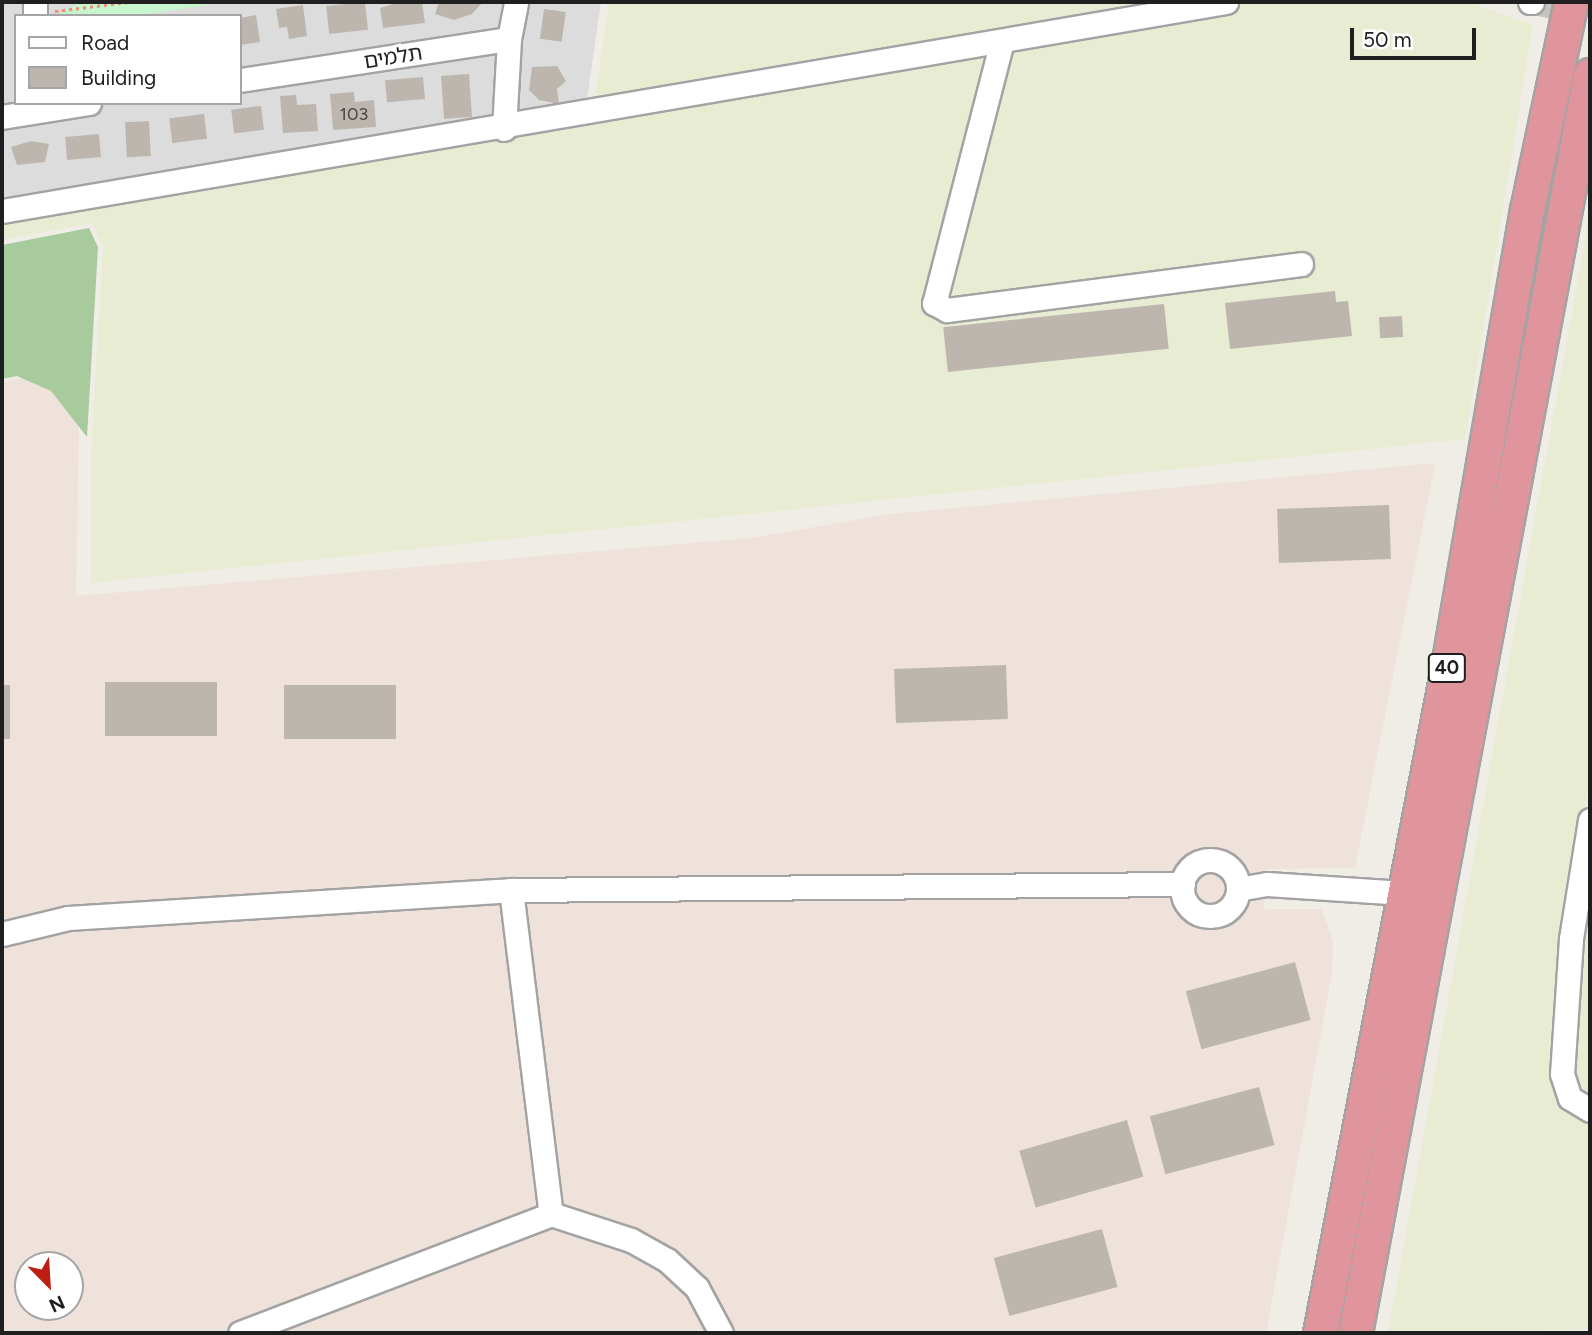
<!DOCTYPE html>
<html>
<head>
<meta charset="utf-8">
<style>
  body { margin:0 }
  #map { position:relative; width:1592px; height:1335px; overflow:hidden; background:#efede6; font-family:Figtree,"Noto Sans Hebrew",sans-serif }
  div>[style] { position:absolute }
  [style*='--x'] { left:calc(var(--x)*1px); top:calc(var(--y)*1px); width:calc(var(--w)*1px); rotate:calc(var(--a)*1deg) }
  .residential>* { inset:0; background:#dddcdc }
  .military>* { inset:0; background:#efe2db }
  .farmland>* { inset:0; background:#e8ecd3 }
  .forest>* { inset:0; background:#a8cb9e }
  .park>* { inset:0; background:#c7f5ce }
  .building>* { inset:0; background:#bcb6af; transform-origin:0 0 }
  .minor-tunnel>* { height:23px; margin-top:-11.5px; transform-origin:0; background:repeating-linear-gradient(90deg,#c5c4be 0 23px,transparent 0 34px) }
  .path>* { height:2.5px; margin-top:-1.25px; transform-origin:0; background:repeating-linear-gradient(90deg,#ee8d78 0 3.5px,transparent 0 7px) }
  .roads { filter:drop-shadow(2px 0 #a3a3a3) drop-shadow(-2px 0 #a3a3a3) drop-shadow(0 2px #a3a3a3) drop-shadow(0 -2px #a3a3a3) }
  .minor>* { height:23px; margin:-11.5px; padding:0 11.5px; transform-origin:11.5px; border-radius:11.5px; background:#fff }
  .minor>.ring { margin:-11.5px; padding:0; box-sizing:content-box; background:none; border:23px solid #fff; border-radius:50% }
  .highway>* { height:33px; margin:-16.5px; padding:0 16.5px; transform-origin:16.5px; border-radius:16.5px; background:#e0959d }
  span { translate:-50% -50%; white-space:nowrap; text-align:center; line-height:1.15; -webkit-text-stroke:6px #fff; paint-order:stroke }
  .number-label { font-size:18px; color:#464543 }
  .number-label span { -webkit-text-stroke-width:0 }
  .shield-label span { padding:2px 5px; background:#fff; border:2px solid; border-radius:5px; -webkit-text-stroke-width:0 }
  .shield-label { font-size:19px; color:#1f1f1f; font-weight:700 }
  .street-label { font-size:21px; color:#1f1f1f }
  .frame { position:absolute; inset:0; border:4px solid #1f1f1f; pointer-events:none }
  .legend { position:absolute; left:14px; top:14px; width:228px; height:91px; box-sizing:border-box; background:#fff; border:2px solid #a5a5a5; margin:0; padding:9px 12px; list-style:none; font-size:21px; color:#1f1f1f }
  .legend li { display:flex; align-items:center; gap:14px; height:35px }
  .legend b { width:35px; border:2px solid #a5a5a5 }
  .north { position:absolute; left:14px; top:1251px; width:70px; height:70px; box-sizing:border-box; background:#fff; border:2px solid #a5a5a5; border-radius:50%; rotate:156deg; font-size:19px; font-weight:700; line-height:28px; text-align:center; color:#1f1f1f }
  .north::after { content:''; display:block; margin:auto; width:24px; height:32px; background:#bd1e11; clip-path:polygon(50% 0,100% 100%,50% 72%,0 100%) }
  .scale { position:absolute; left:1350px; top:28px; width:126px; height:32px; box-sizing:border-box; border:4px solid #1f1f1f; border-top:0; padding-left:9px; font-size:21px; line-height:24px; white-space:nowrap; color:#1f1f1f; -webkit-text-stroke:5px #fff; paint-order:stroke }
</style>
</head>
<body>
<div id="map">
  <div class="residential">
    <div style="clip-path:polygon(evenodd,2px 2px,601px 2px,586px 106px,2px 201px,2px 2px,16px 16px,240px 16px,240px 103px,16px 103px,16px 16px)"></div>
  </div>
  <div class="military">
    <div style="clip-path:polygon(evenodd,80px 366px,76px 596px,750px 538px,891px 514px,1435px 463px,1355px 868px,1267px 869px,1264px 909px,1322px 909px,1333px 942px,1332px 974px,1266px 1333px,2px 1333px,2px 382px,80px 366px,28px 1265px,70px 1265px,70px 1307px,28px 1307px,28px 1265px)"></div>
  </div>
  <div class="farmland">
    <div style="clip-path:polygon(609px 2px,1467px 2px,1533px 25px,1465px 439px,91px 583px,91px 452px,103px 246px,92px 223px,2px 240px,2px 210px,593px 113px)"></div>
    <div style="clip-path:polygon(1589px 218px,1590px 783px,1567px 876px,1561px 1098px,1590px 1120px,1590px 1329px,1388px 1333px)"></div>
    <div style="clip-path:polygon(1590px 893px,1590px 1095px,1574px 1078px)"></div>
  </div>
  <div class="forest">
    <div style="clip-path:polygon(89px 228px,98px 247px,87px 437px,51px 391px,17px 376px,2px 379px,2px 245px)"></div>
  </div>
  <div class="park">
    <div style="clip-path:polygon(81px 2px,226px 2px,135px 16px,56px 16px)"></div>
  </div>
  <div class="building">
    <div style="left:365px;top:2px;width:28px;height:39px;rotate:84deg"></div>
    <div style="clip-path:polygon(400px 2px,422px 2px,425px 23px,383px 28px,380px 8px)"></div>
    <div style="clip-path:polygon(439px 2px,483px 2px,472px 14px,454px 20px,435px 14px)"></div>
    <div style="clip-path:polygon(303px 5px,307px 36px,289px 39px,287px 27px,279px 28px,276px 9px)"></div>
    <div style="left:544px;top:9px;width:22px;height:30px;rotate:8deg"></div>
    <div style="clip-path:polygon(256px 15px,260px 42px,240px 45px,240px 18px)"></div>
    <div style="clip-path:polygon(557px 66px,566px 81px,557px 89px,559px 104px,539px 100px,529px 90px,532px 67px)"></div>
    <div style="left:469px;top:74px;width:43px;height:28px;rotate:86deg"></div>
    <div style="left:423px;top:77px;width:22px;height:38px;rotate:85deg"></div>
    <div style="clip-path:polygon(354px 92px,355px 102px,374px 100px,376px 127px,333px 130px,330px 94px)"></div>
    <div style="clip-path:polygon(296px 95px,297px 105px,316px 104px,318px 131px,283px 133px,280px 96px)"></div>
    <div style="left:261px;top:106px;width:24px;height:30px;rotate:83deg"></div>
    <div style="left:204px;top:114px;width:25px;height:35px;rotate:83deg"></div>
    <div style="left:149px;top:121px;width:35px;height:24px;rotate:87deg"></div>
    <div style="left:99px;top:134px;width:23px;height:34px;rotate:85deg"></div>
    <div style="clip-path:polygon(31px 141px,49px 144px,45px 162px,17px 165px,11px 147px)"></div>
    <div style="clip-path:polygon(1335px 291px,1336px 302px,1348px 301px,1352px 336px,1230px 349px,1225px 303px)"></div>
    <div style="left:1164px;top:304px;width:45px;height:222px;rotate:84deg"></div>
    <div style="left:1402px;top:316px;width:21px;height:23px;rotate:87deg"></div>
    <div style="left:1389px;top:505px;width:54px;height:112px;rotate:88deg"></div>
    <div style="left:1006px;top:665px;width:54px;height:112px;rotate:88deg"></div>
    <div style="left:217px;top:682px;width:54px;height:112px;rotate:90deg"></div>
    <div style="left:2px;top:685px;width:8px;height:54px"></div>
    <div style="left:396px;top:685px;width:54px;height:112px;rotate:90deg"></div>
    <div style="left:1295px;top:962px;width:60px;height:113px;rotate:75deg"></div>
    <div style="left:1259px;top:1087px;width:60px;height:113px;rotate:75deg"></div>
    <div style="left:1127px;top:1120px;width:59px;height:112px;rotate:74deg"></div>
    <div style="left:1102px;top:1229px;width:60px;height:112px;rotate:75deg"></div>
  </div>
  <div class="minor-tunnel">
    <div style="--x:1532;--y:2;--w:60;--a:13.6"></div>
  </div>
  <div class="path">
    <div style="--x:55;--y:11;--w:74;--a:-7"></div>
  </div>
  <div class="roads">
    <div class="minor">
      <div style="--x:1530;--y:2;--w:2;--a:0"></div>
      <div style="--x:35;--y:16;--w:14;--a:-90"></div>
      <div style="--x:1002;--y:41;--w:271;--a:104.5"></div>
      <div style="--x:934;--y:303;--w:15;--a:28"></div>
      <div style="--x:947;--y:310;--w:357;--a:-7.4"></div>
      <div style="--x:240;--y:80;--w:272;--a:-8.7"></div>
      <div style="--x:509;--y:39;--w:38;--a:-79"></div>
      <div style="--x:2;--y:117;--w:88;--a:-9.1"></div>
      <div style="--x:504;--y:129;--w:90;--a:-86.8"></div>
      <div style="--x:2;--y:211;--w:1242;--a:-9.69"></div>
      <div style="--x:1590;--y:820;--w:121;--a:99.1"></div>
      <div style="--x:1571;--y:939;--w:135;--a:93.8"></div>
      <div style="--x:1562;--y:1074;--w:25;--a:72"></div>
      <div style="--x:1570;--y:1098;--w:23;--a:31"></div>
      <div class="ring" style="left:1182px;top:860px;width:33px;height:33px"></div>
      <div style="--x:1238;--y:889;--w:29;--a:-10"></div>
      <div style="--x:1267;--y:884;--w:137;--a:3.8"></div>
      <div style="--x:511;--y:890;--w:326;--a:83"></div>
      <div style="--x:2;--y:934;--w:68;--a:-13.6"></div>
      <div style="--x:68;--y:918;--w:444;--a:-3.6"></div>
      <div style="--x:511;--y:890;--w:672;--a:-0.51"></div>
      <div style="--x:240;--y:1333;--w:333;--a:-20.9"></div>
      <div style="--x:551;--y:1214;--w:84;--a:18"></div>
      <div style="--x:631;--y:1240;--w:41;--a:29.1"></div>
      <div style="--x:667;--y:1260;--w:41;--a:43"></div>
      <div style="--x:697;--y:1288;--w:51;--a:61.9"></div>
    </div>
    <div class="highway">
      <div style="--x:1320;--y:1333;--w:673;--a:-79.12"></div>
      <div style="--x:1447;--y:672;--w:469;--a:-80.2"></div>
      <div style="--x:1527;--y:210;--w:213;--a:-78.1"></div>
      <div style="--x:1355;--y:1333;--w:1280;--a:-79.42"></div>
    </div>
  </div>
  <div class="number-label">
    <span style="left:354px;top:114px">103</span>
  </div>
  <div class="shield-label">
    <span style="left:1447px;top:668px">40</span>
  </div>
  <div class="street-label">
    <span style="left:393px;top:57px;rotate:-9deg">תלמים</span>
  </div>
  <div class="frame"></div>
  <ul class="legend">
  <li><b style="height:9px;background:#fff"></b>Road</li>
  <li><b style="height:19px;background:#bcb6af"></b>Building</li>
  </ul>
  <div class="north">N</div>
  <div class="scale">50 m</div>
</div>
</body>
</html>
